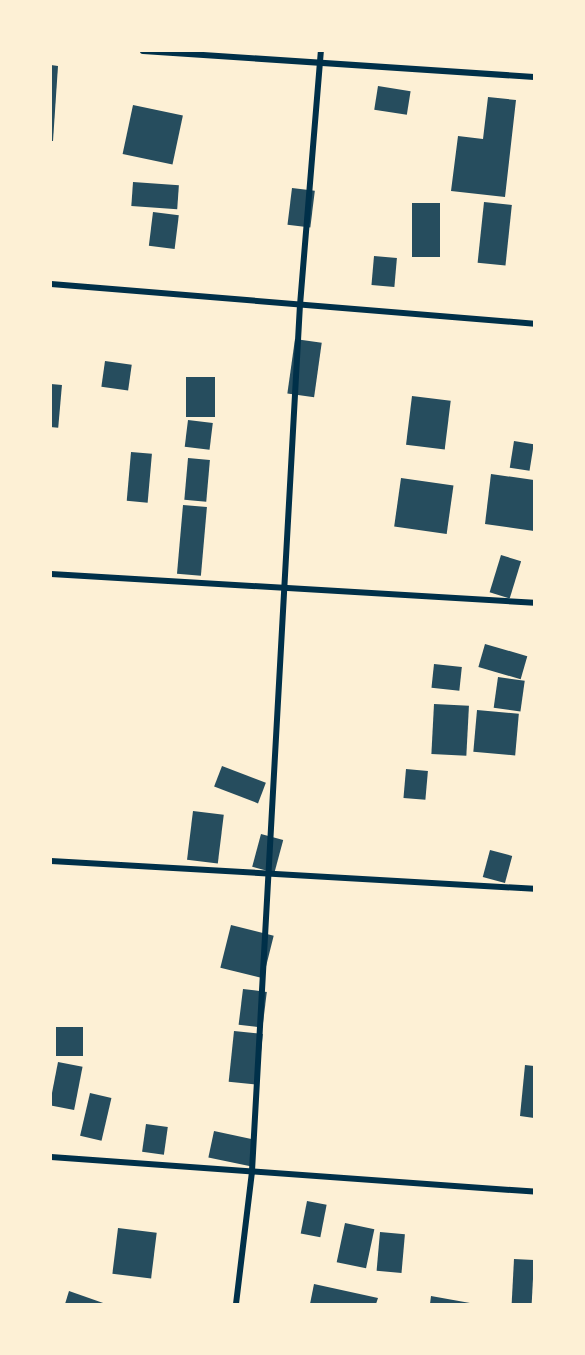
<!DOCTYPE html>
<html>
<head>
<meta charset="utf-8">
<style>
  body { margin:0 }
  #map { position:relative; width:585px; height:1355px; overflow:hidden; background:#fdf0d5; font-family:Montserrat,sans-serif }
  div>[style] { position:absolute }
  [style*='--x'] { left:calc(var(--x)*1px); top:calc(var(--y)*1px); width:calc(var(--w)*1px); rotate:calc(var(--a)*1deg) }
  .building>* { inset:0; background:#264d5e; transform-origin:0 0 }
  .minor>* { height:6px; margin:-3px; padding:0 3px; transform-origin:3px; border-radius:3px; background:#003049 }
  span { translate:-50% -50%; white-space:nowrap; text-align:center; line-height:1.15; -webkit-text-stroke:4.5px #fdf0d5; paint-order:stroke }
  .frame { position:absolute; inset:0; border:52px solid #fdf0d5; pointer-events:none }
</style>
</head>
<body>
<div id="map">
  <div class="building">
    <div style="clip-path:polygon(51px 65px,58px 66px,53px 141px,51px 141px)"></div>
    <div style="left:378px;top:86px;width:33px;height:24px;rotate:9deg"></div>
    <div style="clip-path:polygon(488px 97px,516px 100px,505px 197px,451px 191px,458px 136px,483px 139px)"></div>
    <div style="left:133px;top:105px;width:51px;height:50px;rotate:12deg"></div>
    <div style="left:133px;top:182px;width:46px;height:24px;rotate:4deg"></div>
    <div style="left:292px;top:188px;width:23px;height:37px;rotate:7deg"></div>
    <div style="left:484px;top:202px;width:28px;height:61px;rotate:6deg"></div>
    <div style="left:412px;top:203px;width:28px;height:54px"></div>
    <div style="left:153px;top:212px;width:26px;height:34px;rotate:7deg"></div>
    <div style="left:374px;top:256px;width:23px;height:29px;rotate:5deg"></div>
    <div style="left:295px;top:339px;width:27px;height:55px;rotate:8deg"></div>
    <div style="left:105px;top:361px;width:27px;height:26px;rotate:8deg"></div>
    <div style="left:186px;top:377px;width:29px;height:40px"></div>
    <div style="left:51px;top:384px;width:11px;height:43px;rotate:5deg"></div>
    <div style="left:412px;top:396px;width:39px;height:49px;rotate:7deg"></div>
    <div style="left:188px;top:420px;width:25px;height:27px;rotate:7deg"></div>
    <div style="left:514px;top:441px;width:20px;height:27px;rotate:9deg"></div>
    <div style="left:131px;top:452px;width:21px;height:49px;rotate:5deg"></div>
    <div style="left:188px;top:458px;width:22px;height:42px;rotate:5deg"></div>
    <div style="clip-path:polygon(491px 474px,534px 480px,534px 531px,485px 524px)"></div>
    <div style="left:401px;top:478px;width:53px;height:49px;rotate:8deg"></div>
    <div style="left:183px;top:505px;width:24px;height:69px;rotate:5deg"></div>
    <div style="left:501px;top:555px;width:21px;height:39px;rotate:17deg"></div>
    <div style="left:485px;top:644px;width:44px;height:24px;rotate:16deg"></div>
    <div style="left:434px;top:664px;width:28px;height:24px;rotate:6deg"></div>
    <div style="left:498px;top:677px;width:27px;height:31px;rotate:8deg"></div>
    <div style="left:434px;top:704px;width:35px;height:50px;rotate:3deg"></div>
    <div style="left:477px;top:710px;width:42px;height:42px;rotate:5deg"></div>
    <div style="left:222px;top:766px;width:47px;height:22px;rotate:21deg"></div>
    <div style="left:406px;top:769px;width:22px;height:29px;rotate:5deg"></div>
    <div style="left:193px;top:811px;width:31px;height:49px;rotate:7deg"></div>
    <div style="left:261px;top:834px;width:23px;height:34px;rotate:15deg"></div>
    <div style="left:490px;top:850px;width:23px;height:28px;rotate:15deg"></div>
    <div style="left:231px;top:925px;width:44px;height:44px;rotate:14deg"></div>
    <div style="left:243px;top:989px;width:24px;height:36px;rotate:7deg"></div>
    <div style="left:56px;top:1027px;width:27px;height:29px"></div>
    <div style="left:234px;top:1031px;width:29px;height:51px;rotate:6deg"></div>
    <div style="left:58px;top:1062px;width:25px;height:44px;rotate:11deg"></div>
    <div style="clip-path:polygon(525px 1065px,534px 1066px,534px 1118px,520px 1116px)"></div>
    <div style="left:90px;top:1093px;width:22px;height:44px;rotate:13deg"></div>
    <div style="left:146px;top:1124px;width:22px;height:28px;rotate:8deg"></div>
    <div style="left:214px;top:1131px;width:43px;height:27px;rotate:12deg"></div>
    <div style="left:307px;top:1201px;width:20px;height:33px;rotate:11deg"></div>
    <div style="left:345px;top:1223px;width:30px;height:40px;rotate:12deg"></div>
    <div style="left:118px;top:1228px;width:39px;height:46px;rotate:7deg"></div>
    <div style="left:380px;top:1232px;width:25px;height:39px;rotate:5deg"></div>
    <div style="left:514px;top:1259px;width:20px;height:45px;rotate:3deg"></div>
    <div style="clip-path:polygon(314px 1284px,378px 1298px,376px 1304px,310px 1304px)"></div>
    <div style="clip-path:polygon(69px 1291px,106px 1304px,65px 1304px)"></div>
    <div style="clip-path:polygon(431px 1296px,470px 1303px,470px 1304px,430px 1304px)"></div>
  </div>
  <div class="minor">
    <div style="--x:143;--y:51;--w:392;--a:3.8"></div>
    <div style="--x:51;--y:284;--w:485;--a:4.7"></div>
    <div style="--x:51;--y:574;--w:484;--a:3.4"></div>
    <div style="--x:51;--y:861;--w:484;--a:3.3"></div>
    <div style="--x:51;--y:1157;--w:484;--a:4.1"></div>
    <div style="--x:236;--y:1304;--w:134;--a:-83.1"></div>
    <div style="--x:252;--y:1171;--w:867;--a:-86.83"></div>
    <div style="--x:300;--y:305;--w:255;--a:-85.3"></div>
  </div>
  <div class="frame"></div>
</div>
</body>
</html>
